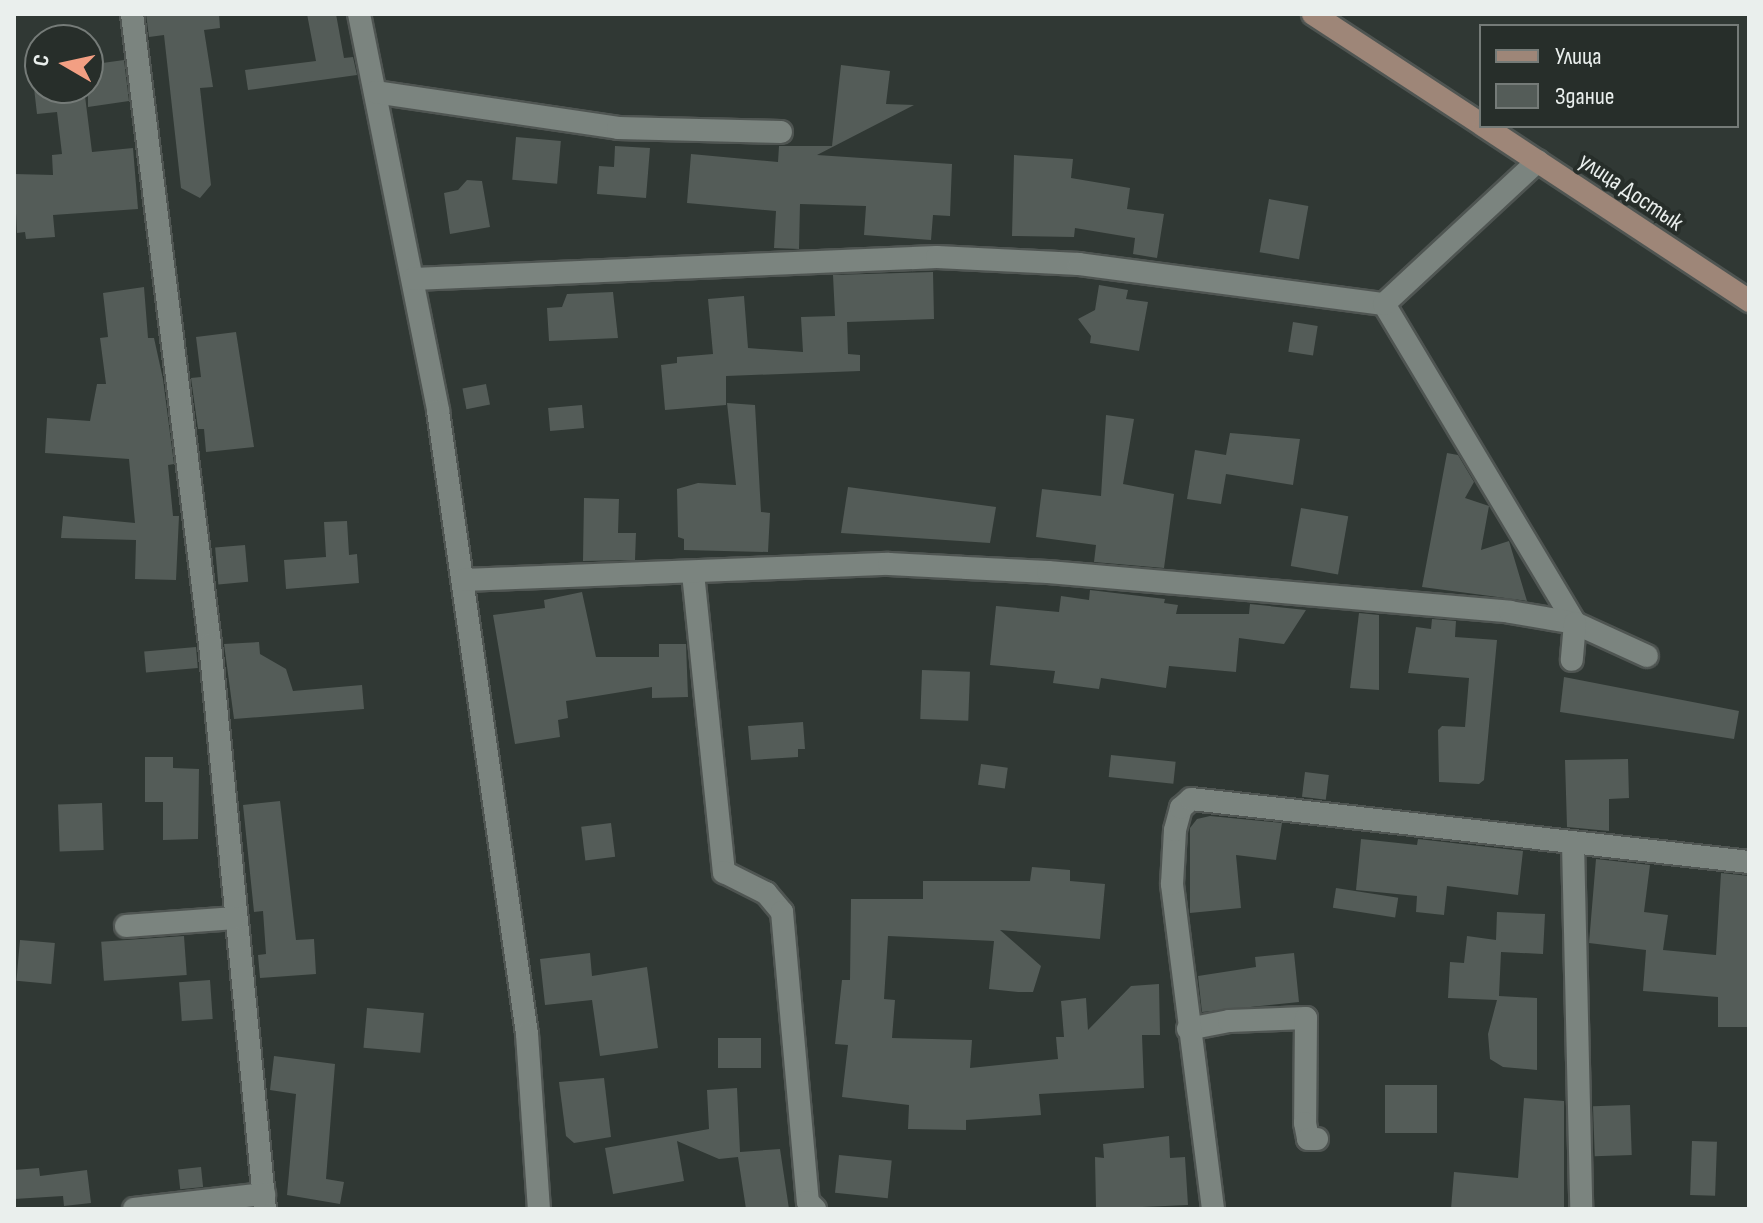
<!DOCTYPE html>
<html>
<head>
<meta charset="utf-8">
<style>
  body { margin:0 }
  #map { position:relative; width:1763px; height:1223px; overflow:hidden; background:#303834; font-family:"Sofia Sans Condensed",sans-serif }
  div>[style] { position:absolute }
  [style*='--x'] { left:calc(var(--x)*1px); top:calc(var(--y)*1px); width:calc(var(--w)*1px); rotate:calc(var(--a)*1deg) }
  .building>* { inset:0; background:#545c58; transform-origin:0 0 }
  .roads { filter:drop-shadow(2px 0 #4f5552) drop-shadow(-2px 0 #4f5552) drop-shadow(0 2px #4f5552) drop-shadow(0 -2px #4f5552) }
  .minor>* { height:22px; margin:-11px; padding:0 11px; transform-origin:11px; border-radius:11px; background:#7b847f }
  .secondary>* { height:22px; margin:-11px; padding:0 11px; transform-origin:11px; border-radius:11px; background:#9e8678 }
  span { translate:-50% -50%; white-space:nowrap; text-align:center; line-height:1.15; -webkit-text-stroke:8px #272e2a; paint-order:stroke }
  .street-label { font-size:24px; color:#eaefed }
  .frame { position:absolute; inset:0; border:16px solid #eaefed; pointer-events:none }
  .legend { position:absolute; left:1479px; top:24px; width:260px; height:104px; box-sizing:border-box; background:#272e2a; border:2px solid #757b78; margin:0; padding:10px 14px; list-style:none; font-size:24px; color:#eaefed }
  .legend li { display:flex; align-items:center; gap:16px; height:40px }
  .legend b { width:40px; border:2px solid #757b78 }
  .north { position:absolute; left:24px; top:24px; width:80px; height:80px; box-sizing:border-box; background:#272e2a; border:2px solid #757b78; border-radius:50%; rotate:279deg; font-size:22px; font-weight:700; line-height:32px; text-align:center; color:#eaefed }
  .north::after { content:''; display:block; margin:auto; width:28px; height:36px; background:#f39f83; clip-path:polygon(50% 0,100% 100%,50% 72%,0 100%) }
</style>
</head>
<body>
<div id="map">
  <div class="building">
    <div style="clip-path:polygon(146px 14px,219px 14px,220px 28px,204px 30px,213px 87px,200px 88px,211px 185px,200px 198px,181px 188px,164px 35px,149px 37px)"></div>
    <div style="clip-path:polygon(307px 14px,336px 14px,344px 58px,353px 57px,357px 75px,248px 90px,245px 70px,316px 61px)"></div>
    <div style="clip-path:polygon(124px 60px,129px 101px,88px 107px,88px 65px)"></div>
    <div style="clip-path:polygon(841px 65px,890px 71px,886px 104px,914px 105px,817px 155px,952px 164px,950px 216px,933px 215px,931px 240px,864px 235px,866px 206px,800px 204px,799px 249px,774px 248px,776px 211px,687px 203px,691px 154px,778px 162px,779px 146px,832px 146px)"></div>
    <div style="clip-path:polygon(34px 88px,84px 88px,92px 152px,133px 148px,138px 209px,53px 215px,55px 237px,26px 239px,25px 232px,17px 233px,14px 174px,53px 175px,52px 155px,62px 154px,57px 112px,37px 114px)"></div>
    <div style="left:516px;top:137px;width:45px;height:43px;rotate:5deg"></div>
    <div style="clip-path:polygon(615px 146px,650px 148px,646px 198px,597px 194px,599px 166px,614px 167px)"></div>
    <div style="clip-path:polygon(1014px 155px,1073px 159px,1071px 178px,1130px 188px,1127px 209px,1164px 214px,1157px 258px,1133px 254px,1135px 238px,1075px 228px,1074px 237px,1012px 236px)"></div>
    <div style="clip-path:polygon(467px 180px,482px 181px,490px 227px,450px 234px,444px 193px,458px 190px)"></div>
    <div style="left:1269px;top:199px;width:40px;height:54px;rotate:10deg"></div>
    <div style="clip-path:polygon(933px 272px,934px 319px,847px 322px,848px 354px,860px 355px,860px 371px,726px 376px,726px 405px,665px 410px,661px 365px,677px 363px,677px 357px,713px 354px,708px 299px,744px 296px,748px 348px,803px 352px,801px 317px,835px 316px,833px 275px)"></div>
    <div style="clip-path:polygon(1099px 285px,1128px 290px,1126px 299px,1148px 302px,1139px 351px,1090px 343px,1091px 336px,1078px 319px,1095px 310px)"></div>
    <div style="clip-path:polygon(144px 287px,148px 338px,154px 338px,163px 379px,174px 464px,168px 465px,173px 516px,179px 516px,176px 580px,135px 579px,136px 540px,61px 538px,63px 516px,135px 523px,129px 459px,45px 453px,47px 418px,90px 421px,97px 384px,106px 384px,100px 338px,108px 337px,103px 293px)"></div>
    <div style="clip-path:polygon(613px 292px,618px 338px,549px 341px,547px 308px,562px 307px,567px 294px)"></div>
    <div style="left:1293px;top:322px;width:25px;height:30px;rotate:9deg"></div>
    <div style="clip-path:polygon(236px 332px,254px 447px,206px 452px,204px 429px,198px 429px,191px 378px,201px 377px,196px 337px)"></div>
    <div style="left:486px;top:384px;width:21px;height:24px;rotate:79deg"></div>
    <div style="clip-path:polygon(727px 403px,755px 405px,761px 512px,770px 513px,768px 552px,684px 550px,684px 539px,678px 537px,677px 489px,698px 483px,736px 485px)"></div>
    <div style="left:582px;top:405px;width:23px;height:34px;rotate:85deg"></div>
    <div style="clip-path:polygon(1106px 415px,1134px 419px,1123px 484px,1174px 494px,1164px 568px,1094px 562px,1096px 545px,1036px 537px,1042px 489px,1101px 496px)"></div>
    <div style="clip-path:polygon(1230px 433px,1300px 439px,1293px 485px,1226px 474px,1221px 504px,1187px 499px,1195px 450px,1226px 455px)"></div>
    <div style="clip-path:polygon(1447px 453px,1458px 455px,1474px 482px,1465px 498px,1489px 506px,1481px 550px,1509px 541px,1527px 601px,1422px 587px)"></div>
    <div style="clip-path:polygon(848px 487px,996px 507px,990px 543px,841px 533px)"></div>
    <div style="clip-path:polygon(584px 498px,619px 499px,618px 533px,636px 533px,635px 560px,583px 561px)"></div>
    <div style="left:1301px;top:508px;width:48px;height:59px;rotate:10deg"></div>
    <div style="clip-path:polygon(347px 521px,349px 555px,357px 554px,359px 583px,286px 589px,284px 560px,326px 557px,324px 522px)"></div>
    <div style="left:245px;top:545px;width:37px;height:30px;rotate:85deg"></div>
    <div style="clip-path:polygon(1090px 590px,1165px 599px,1164px 603px,1178px 605px,1176px 614px,1249px 614px,1250px 604px,1306px 610px,1284px 644px,1239px 638px,1236px 672px,1169px 666px,1166px 688px,1101px 678px,1099px 689px,1053px 683px,1055px 671px,990px 665px,996px 606px,1059px 612px,1061px 596px,1089px 600px)"></div>
    <div style="clip-path:polygon(582px 592px,596px 657px,659px 657px,659px 644px,686px 644px,688px 697px,652px 698px,652px 687px,566px 701px,568px 718px,558px 720px,560px 737px,515px 744px,493px 615px,545px 608px,544px 600px)"></div>
    <div style="clip-path:polygon(1359px 613px,1379px 615px,1379px 690px,1350px 688px)"></div>
    <div style="clip-path:polygon(1432px 619px,1456px 621px,1455px 637px,1497px 640px,1484px 780px,1479px 784px,1439px 782px,1438px 730px,1442px 726px,1465px 727px,1469px 678px,1408px 673px,1416px 627px,1431px 629px)"></div>
    <div style="clip-path:polygon(259px 642px,260px 654px,286px 669px,293px 691px,362px 685px,364px 709px,234px 719px,224px 644px)"></div>
    <div style="left:196px;top:647px;width:21px;height:52px;rotate:85deg"></div>
    <div style="left:922px;top:670px;width:48px;height:49px;rotate:2deg"></div>
    <div style="clip-path:polygon(1564px 677px,1739px 711px,1734px 739px,1560px 712px)"></div>
    <div style="clip-path:polygon(803px 722px,805px 749px,798px 749px,798px 757px,751px 760px,748px 726px)"></div>
    <div style="left:1111px;top:755px;width:65px;height:22px;rotate:6deg"></div>
    <div style="clip-path:polygon(145px 757px,173px 757px,173px 768px,199px 769px,198px 839px,163px 840px,163px 802px,145px 802px)"></div>
    <div style="clip-path:polygon(1628px 759px,1629px 798px,1609px 799px,1609px 831px,1567px 827px,1565px 760px)"></div>
    <div style="left:981px;top:764px;width:27px;height:21px;rotate:8deg"></div>
    <div style="left:1305px;top:772px;width:24px;height:25px;rotate:7deg"></div>
    <div style="clip-path:polygon(280px 801px,296px 940px,314px 939px,316px 974px,260px 978px,258px 955px,266px 954px,263px 911px,254px 912px,243px 805px)"></div>
    <div style="left:102px;top:803px;width:47px;height:44px;rotate:88deg"></div>
    <div style="clip-path:polygon(1210px 816px,1282px 823px,1276px 860px,1236px 855px,1241px 908px,1190px 913px,1190px 828px,1197px 819px)"></div>
    <div style="left:611px;top:823px;width:34px;height:30px;rotate:83deg"></div>
    <div style="clip-path:polygon(1361px 839px,1417px 845px,1418px 839px,1523px 851px,1518px 895px,1447px 886px,1444px 915px,1416px 912px,1417px 896px,1356px 890px)"></div>
    <div style="clip-path:polygon(1596px 859px,1650px 865px,1644px 912px,1668px 915px,1663px 950px,1716px 955px,1721px 873px,1749px 876px,1749px 1027px,1718px 1027px,1718px 997px,1643px 991px,1646px 950px,1589px 943px)"></div>
    <div style="clip-path:polygon(1032px 867px,1070px 870px,1070px 881px,1105px 884px,1100px 939px,1000px 930px,1041px 966px,1033px 992px,1018px 992px,989px 989px,994px 941px,888px 936px,884px 999px,895px 1000px,892px 1038px,972px 1040px,970px 1068px,1058px 1059px,1056px 1037px,1064px 1037px,1061px 1001px,1086px 998px,1088px 1030px,1131px 986px,1159px 984px,1160px 1035px,1142px 1035px,1144px 1088px,1039px 1094px,1041px 1115px,966px 1120px,966px 1130px,908px 1129px,909px 1105px,842px 1097px,848px 1045px,835px 1044px,842px 980px,850px 980px,851px 899px,923px 899px,923px 881px,1030px 881px)"></div>
    <div style="left:1336px;top:888px;width:63px;height:20px;rotate:9deg"></div>
    <div style="clip-path:polygon(1497px 912px,1545px 914px,1543px 954px,1501px 952px,1499px 996px,1537px 998px,1537px 1070px,1503px 1067px,1490px 1059px,1488px 1034px,1497px 1000px,1448px 998px,1450px 962px,1464px 963px,1467px 936px,1496px 940px)"></div>
    <div style="left:184px;top:936px;width:39px;height:83px;rotate:86deg"></div>
    <div style="left:20px;top:940px;width:35px;height:41px;rotate:5deg"></div>
    <div style="clip-path:polygon(590px 953px,592px 976px,647px 967px,658px 1048px,600px 1056px,592px 1000px,545px 1005px,540px 959px)"></div>
    <div style="clip-path:polygon(1294px 953px,1299px 1002px,1202px 1012px,1198px 976px,1256px 967px,1255px 957px)"></div>
    <div style="left:210px;top:980px;width:39px;height:31px;rotate:86deg"></div>
    <div style="left:367px;top:1008px;width:57px;height:40px;rotate:5deg"></div>
    <div style="left:718px;top:1038px;width:43px;height:30px"></div>
    <div style="clip-path:polygon(274px 1056px,335px 1064px,326px 1179px,344px 1182px,340px 1204px,287px 1195px,296px 1094px,270px 1090px)"></div>
    <div style="clip-path:polygon(604px 1078px,611px 1137px,574px 1143px,566px 1136px,559px 1082px)"></div>
    <div style="left:1437px;top:1085px;width:48px;height:52px;rotate:90deg"></div>
    <div style="clip-path:polygon(737px 1088px,740px 1152px,780px 1149px,789px 1209px,746px 1209px,738px 1157px,719px 1159px,677px 1141px,684px 1181px,613px 1194px,605px 1148px,709px 1129px,707px 1090px)"></div>
    <div style="clip-path:polygon(1524px 1098px,1564px 1101px,1564px 1209px,1451px 1209px,1454px 1172px,1518px 1178px)"></div>
    <div style="left:1630px;top:1105px;width:50px;height:37px;rotate:88deg"></div>
    <div style="clip-path:polygon(1169px 1136px,1170px 1158px,1185px 1157px,1188px 1205px,1096px 1209px,1095px 1157px,1104px 1158px,1103px 1144px)"></div>
    <div style="left:1692px;top:1141px;width:25px;height:54px;rotate:2deg"></div>
    <div style="left:839px;top:1155px;width:53px;height:38px;rotate:6deg"></div>
    <div style="left:201px;top:1167px;width:20px;height:23px;rotate:84deg"></div>
    <div style="clip-path:polygon(39px 1168px,40px 1176px,87px 1170px,91px 1203px,64px 1206px,63px 1196px,14px 1199px,14px 1170px)"></div>
  </div>
  <div class="roads">
    <div class="minor">
      <div style="--x:132;--y:14;--w:635;--a:82.94"></div>
      <div style="--x:210;--y:644;--w:568;--a:84.44"></div>
      <div style="--x:359;--y:14;--w:405;--a:78.7"></div>
      <div style="--x:438;--y:411;--w:629;--a:81.87"></div>
      <div style="--x:527;--y:1034;--w:175;--a:86.1"></div>
      <div style="--x:375;--y:92;--w:246;--a:8.4"></div>
      <div style="--x:618;--y:128;--w:163;--a:1.4"></div>
      <div style="--x:413;--y:279;--w:524;--a:-2.4"></div>
      <div style="--x:937;--y:257;--w:142;--a:2.8"></div>
      <div style="--x:1079;--y:264;--w:308;--a:7.5"></div>
      <div style="--x:1384;--y:304;--w:372;--a:59.1"></div>
      <div style="--x:1575;--y:623;--w:79;--a:24.6"></div>
      <div style="--x:1384;--y:304;--w:210;--a:-42.9"></div>
      <div style="--x:693;--y:573;--w:301;--a:84.1"></div>
      <div style="--x:724;--y:872;--w:47;--a:26.6"></div>
      <div style="--x:766;--y:893;--w:25;--a:50"></div>
      <div style="--x:782;--y:912;--w:291;--a:84.9"></div>
      <div style="--x:808;--y:1202;--w:10;--a:45"></div>
      <div style="--x:463;--y:580;--w:426;--a:-2.2"></div>
      <div style="--x:889;--y:564;--w:159;--a:2.9"></div>
      <div style="--x:1048;--y:572;--w:464;--a:4.9"></div>
      <div style="--x:1510;--y:612;--w:66;--a:9.6"></div>
      <div style="--x:1575;--y:623;--w:37;--a:95"></div>
      <div style="--x:1573;--y:843;--w:366;--a:88.7"></div>
      <div style="--x:126;--y:926;--w:109;--a:-4.2"></div>
      <div style="--x:1188;--y:1029;--w:42;--a:-11"></div>
      <div style="--x:1229;--y:1021;--w:77;--a:-2.2"></div>
      <div style="--x:1306;--y:1018;--w:105;--a:90.5"></div>
      <div style="--x:1305;--y:1123;--w:16;--a:79"></div>
      <div style="--x:1308;--y:1139;--w:9;--a:0"></div>
      <div style="--x:134;--y:1209;--w:131;--a:-6.6"></div>
      <div style="--x:1213;--y:1209;--w:328;--a:-97.2"></div>
      <div style="--x:1172;--y:884;--w:54;--a:-86.8"></div>
      <div style="--x:1175;--y:830;--w:23;--a:-75"></div>
      <div style="--x:1181;--y:808;--w:13;--a:-42"></div>
      <div style="--x:1191;--y:799;--w:562;--a:6.44"></div>
    </div>
    <div class="secondary">
      <div style="--x:1313;--y:14;--w:201;--a:33.2"></div>
      <div style="--x:1484;--y:126;--w:318;--a:33.4"></div>
    </div>
  </div>
  <div class="street-label">
    <span style="left:1631px;top:192px;rotate:34deg">улица Достык</span>
  </div>
  <div class="frame"></div>
  <ul class="legend">
  <li><b style="height:10px;background:#9e8678"></b>Улица</li>
  <li><b style="height:22px;background:#545c58"></b>Здание</li>
  </ul>
  <div class="north">С</div>
</div>
</body>
</html>
